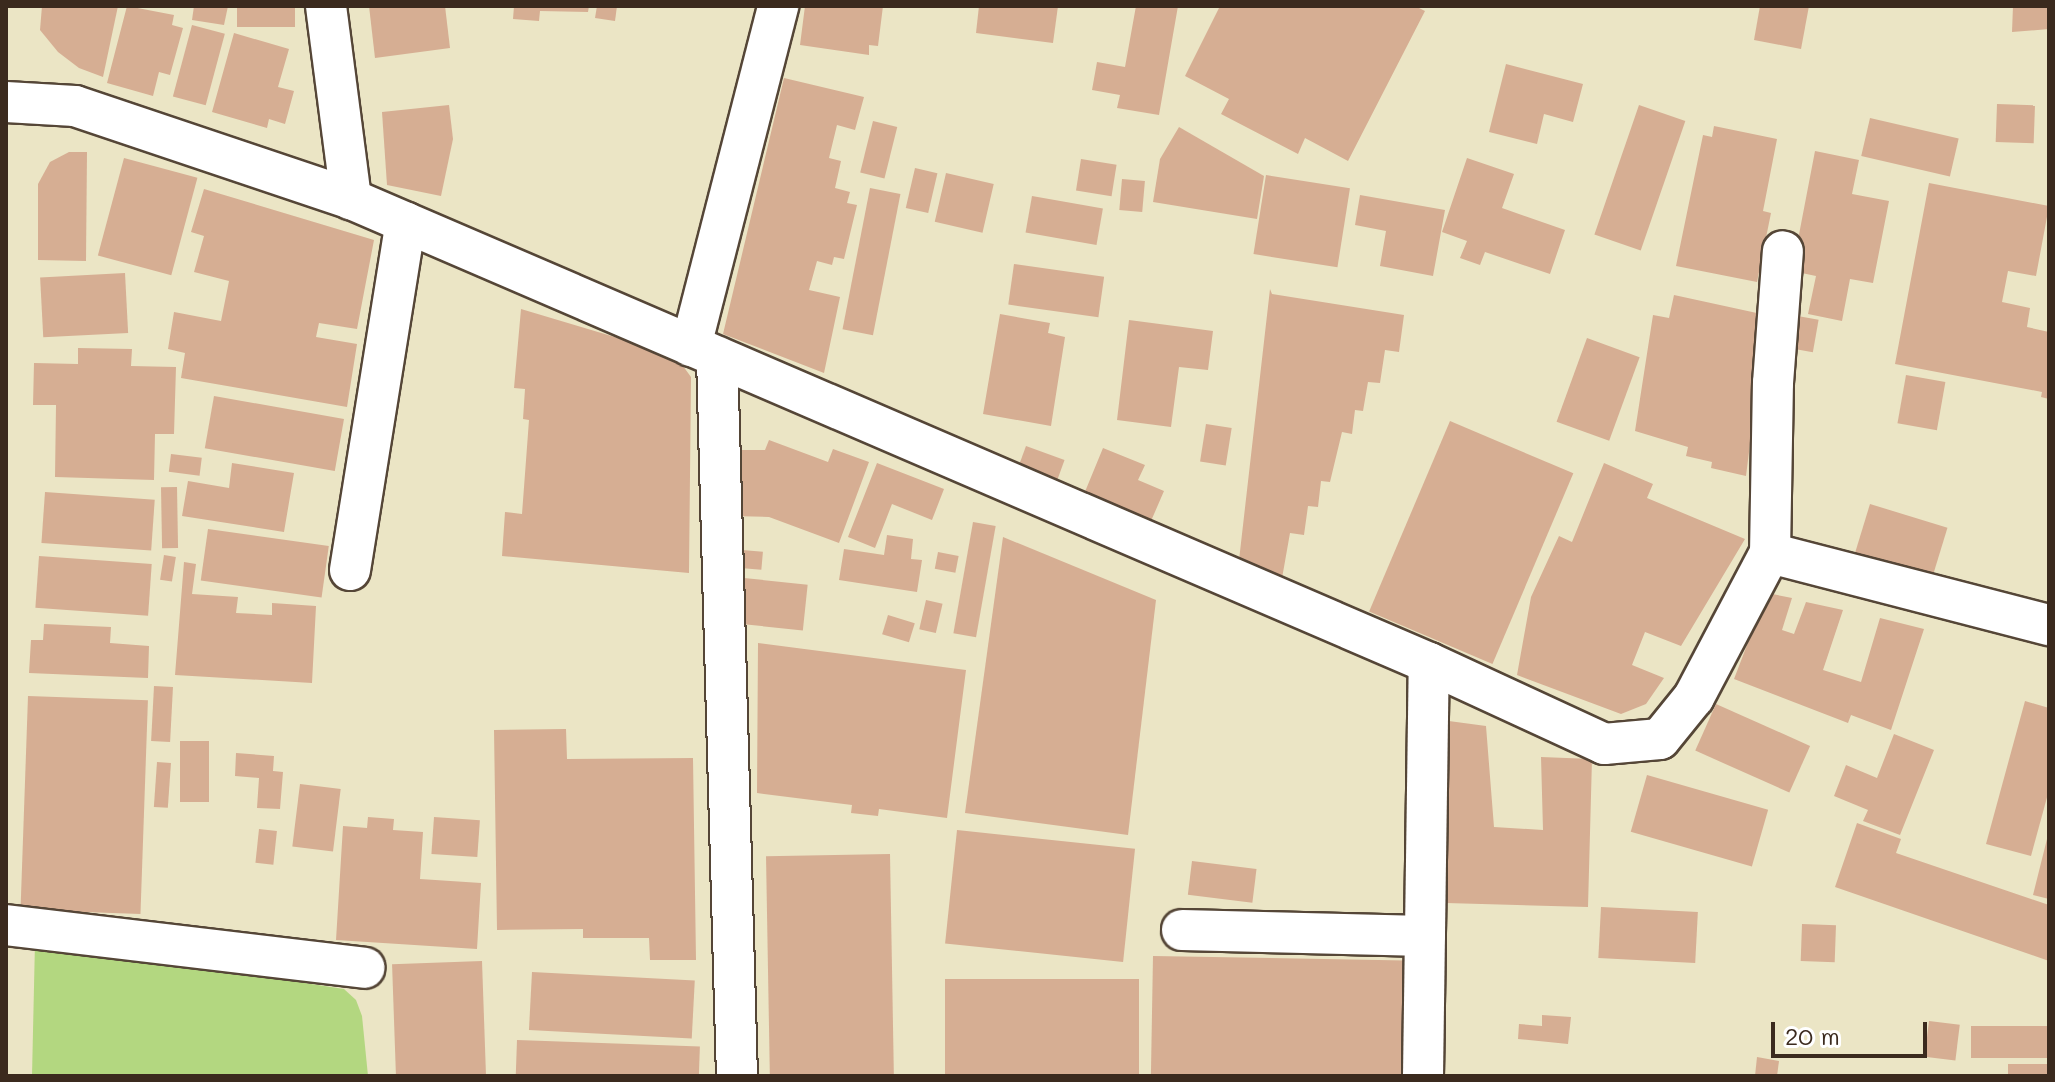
<!DOCTYPE html>
<html>
<head>
<meta charset="utf-8">
<style>
  body { margin:0 }
  #map { position:relative; width:2055px; height:1082px; overflow:hidden; background:#ebe5c5; font-family:Mali,sans-serif }
  div>[style] { position:absolute }
  [style*='--x'] { left:calc(var(--x)*1px); top:calc(var(--y)*1px); width:calc(var(--w)*1px); rotate:calc(var(--a)*1deg) }
  .green>* { inset:0; background:#b3d780 }
  .building>* { inset:0; background:#d6ae93; transform-origin:0 0 }
  .roads { filter:drop-shadow(2px 0 #554637) drop-shadow(-2px 0 #554637) drop-shadow(0 2px #554637) drop-shadow(0 -2px #554637) }
  .street>* { height:40px; margin:-20px; padding:0 20px; transform-origin:20px; border-radius:20px; background:#fff }
  span { translate:-50% -50%; white-space:nowrap; text-align:center; line-height:1.15; -webkit-text-stroke:7px #fff; paint-order:stroke }
  .frame { position:absolute; inset:0; border:8px solid #3b2a1e; pointer-events:none }
  .scale { position:absolute; left:1771px; top:1022px; width:156px; height:36px; box-sizing:border-box; border:4px solid #3b2a1e; border-top:0; padding-left:10px; font-size:24px; line-height:28px; white-space:nowrap; color:#3b2a1e; -webkit-text-stroke:6px #fff; paint-order:stroke }
</style>
</head>
<body>
<div id="map">
  <div class="green">
    <div style="clip-path:polygon(35px 942px,344px 989px,356px 1000px,362px 1016px,368px 1076px,32px 1076px)"></div>
  </div>
  <div class="building">
    <div style="clip-path:polygon(42px 6px,118px 6px,103px 77px,79px 68px,58px 52px,40px 30px)"></div>
    <div style="clip-path:polygon(127px 6px,174px 15px,172px 25px,183px 28px,170px 75px,159px 72px,153px 96px,107px 83px)"></div>
    <div style="clip-path:polygon(194px 6px,228px 6px,224px 25px,192px 20px)"></div>
    <div style="left:237px;top:6px;width:58px;height:21px"></div>
    <div style="clip-path:polygon(369px 6px,445px 6px,450px 48px,375px 58px)"></div>
    <div style="clip-path:polygon(514px 6px,589px 6px,588px 12px,540px 11px,539px 21px,513px 19px)"></div>
    <div style="clip-path:polygon(597px 6px,617px 6px,615px 21px,595px 18px)"></div>
    <div style="clip-path:polygon(805px 6px,883px 6px,878px 46px,869px 45px,869px 55px,800px 45px)"></div>
    <div style="clip-path:polygon(979px 6px,1058px 6px,1053px 43px,976px 33px)"></div>
    <div style="clip-path:polygon(1136px 6px,1178px 6px,1159px 115px,1117px 108px,1120px 95px,1092px 90px,1097px 62px,1125px 67px)"></div>
    <div style="clip-path:polygon(1220px 6px,1415px 6px,1425px 11px,1348px 161px,1305px 138px,1298px 154px,1221px 114px,1229px 99px,1185px 76px)"></div>
    <div style="clip-path:polygon(1760px 6px,1809px 6px,1801px 49px,1754px 40px)"></div>
    <div style="clip-path:polygon(2013px 6px,2049px 6px,2049px 29px,2012px 32px)"></div>
    <div style="left:192px;top:25px;width:34px;height:74px;rotate:15deg"></div>
    <div style="clip-path:polygon(234px 33px,289px 49px,278px 87px,294px 91px,285px 124px,269px 119px,267px 128px,212px 112px)"></div>
    <div style="clip-path:polygon(1506px 64px,1583px 84px,1573px 122px,1544px 114px,1537px 144px,1489px 132px)"></div>
    <div style="clip-path:polygon(784px 78px,864px 97px,855px 130px,837px 125px,829px 158px,841px 161px,835px 188px,850px 192px,847px 203px,857px 205px,844px 259px,834px 257px,832px 265px,817px 261px,809px 290px,840px 297px,824px 373px,723px 334px)"></div>
    <div style="left:1997px;top:104px;width:38px;height:38px;rotate:2deg"></div>
    <div style="clip-path:polygon(449px 105px,453px 139px,441px 196px,387px 185px,382px 112px)"></div>
    <div style="left:1639px;top:105px;width:49px;height:137px;rotate:19deg"></div>
    <div style="left:1870px;top:118px;width:91px;height:39px;rotate:13deg"></div>
    <div style="left:873px;top:121px;width:25px;height:53px;rotate:14deg"></div>
    <div style="clip-path:polygon(1714px 126px,1777px 139px,1763px 211px,1771px 213px,1757px 282px,1676px 266px,1703px 135px,1712px 137px)"></div>
    <div style="clip-path:polygon(1179px 127px,1264px 176px,1257px 219px,1153px 202px,1160px 159px)"></div>
    <div style="clip-path:polygon(1815px 151px,1859px 160px,1852px 194px,1889px 201px,1873px 283px,1850px 279px,1842px 321px,1808px 314px,1816px 276px,1792px 271px)"></div>
    <div style="clip-path:polygon(69px 152px,87px 152px,86px 261px,38px 260px,38px 184px,50px 162px)"></div>
    <div style="left:124px;top:158px;width:76px;height:101px;rotate:15deg"></div>
    <div style="clip-path:polygon(1467px 158px,1514px 174px,1502px 208px,1565px 230px,1550px 274px,1485px 252px,1480px 265px,1460px 258px,1467px 241px,1442px 232px)"></div>
    <div style="left:1081px;top:159px;width:36px;height:32px;rotate:9deg"></div>
    <div style="left:915px;top:168px;width:23px;height:41px;rotate:13deg"></div>
    <div style="left:946px;top:173px;width:49px;height:50px;rotate:13deg"></div>
    <div style="left:1266px;top:175px;width:85px;height:80px;rotate:9deg"></div>
    <div style="left:1122px;top:179px;width:23px;height:31px;rotate:5deg"></div>
    <div style="clip-path:polygon(1929px 183px,2049px 206px,2036px 276px,2008px 271px,2002px 302px,2030px 308px,2027px 327px,2049px 332px,2049px 399px,2041px 397px,2042px 392px,1895px 364px)"></div>
    <div style="left:870px;top:188px;width:31px;height:144px;rotate:11deg"></div>
    <div style="clip-path:polygon(204px 189px,374px 240px,357px 329px,319px 323px,316px 337px,357px 344px,347px 407px,181px 378px,185px 353px,168px 349px,174px 312px,221px 321px,229px 281px,194px 272px,204px 236px,191px 232px)"></div>
    <div style="clip-path:polygon(1360px 195px,1445px 210px,1433px 276px,1380px 266px,1386px 231px,1355px 225px)"></div>
    <div style="left:1032px;top:196px;width:72px;height:37px;rotate:10deg"></div>
    <div style="left:1014px;top:264px;width:91px;height:41px;rotate:8deg"></div>
    <div style="left:125px;top:273px;width:60px;height:85px;rotate:87deg"></div>
    <div style="clip-path:polygon(1270px 289px,1272px 294px,1404px 315px,1399px 352px,1385px 350px,1380px 383px,1368px 382px,1363px 411px,1355px 410px,1352px 434px,1342px 432px,1330px 482px,1321px 481px,1318px 507px,1308px 506px,1304px 535px,1290px 533px,1281px 584px,1238px 569px)"></div>
    <div style="clip-path:polygon(1674px 295px,1766px 315px,1746px 476px,1711px 468px,1712px 462px,1686px 456px,1688px 447px,1635px 431px,1653px 315px,1669px 318px)"></div>
    <div style="clip-path:polygon(521px 309px,675px 355px,691px 377px,689px 573px,502px 556px,505px 512px,522px 514px,529px 420px,523px 419px,525px 389px,514px 388px)"></div>
    <div style="clip-path:polygon(1000px 314px,1050px 323px,1048px 333px,1065px 337px,1051px 426px,983px 414px)"></div>
    <div style="left:1792px;top:315px;width:27px;height:33px;rotate:10deg"></div>
    <div style="clip-path:polygon(1129px 320px,1213px 331px,1208px 370px,1179px 367px,1171px 427px,1117px 420px)"></div>
    <div style="left:1587px;top:338px;width:56px;height:89px;rotate:20deg"></div>
    <div style="clip-path:polygon(78px 348px,132px 349px,131px 366px,176px 367px,174px 434px,155px 434px,154px 480px,55px 477px,56px 405px,33px 405px,34px 363px,78px 364px)"></div>
    <div style="left:1906px;top:375px;width:40px;height:49px;rotate:10deg"></div>
    <div style="left:214px;top:396px;width:132px;height:53px;rotate:10deg"></div>
    <div style="left:1450px;top:421px;width:134px;height:207px;rotate:23deg"></div>
    <div style="left:1206px;top:424px;width:26px;height:38px;rotate:9deg"></div>
    <div style="clip-path:polygon(769px 440px,828px 462px,833px 449px,869px 462px,839px 543px,769px 517px,731px 516px,733px 450px,765px 450px)"></div>
    <div style="left:1026px;top:446px;width:41px;height:23px;rotate:20deg"></div>
    <div style="clip-path:polygon(1103px 448px,1145px 465px,1138px 480px,1164px 491px,1148px 528px,1082px 499px)"></div>
    <div style="left:171px;top:454px;width:31px;height:18px;rotate:7deg"></div>
    <div style="clip-path:polygon(232px 463px,294px 473px,284px 532px,182px 516px,188px 481px,229px 488px)"></div>
    <div style="clip-path:polygon(877px 463px,944px 489px,932px 520px,892px 504px,875px 548px,848px 537px)"></div>
    <div style="clip-path:polygon(1604px 463px,1653px 484px,1647px 498px,1745px 539px,1681px 646px,1645px 632px,1632px 665px,1664px 678px,1646px 704px,1621px 714px,1517px 675px,1531px 597px,1559px 536px,1572px 542px)"></div>
    <div style="left:177px;top:487px;width:61px;height:16px;rotate:89deg"></div>
    <div style="left:45px;top:492px;width:110px;height:51px;rotate:4deg"></div>
    <div style="left:1870px;top:504px;width:81px;height:52px;rotate:17deg"></div>
    <div style="left:973px;top:522px;width:23px;height:113px;rotate:10deg"></div>
    <div style="left:208px;top:529px;width:122px;height:52px;rotate:8deg"></div>
    <div style="clip-path:polygon(887px 535px,913px 539px,911px 559px,922px 560px,917px 592px,839px 580px,844px 549px,884px 555px)"></div>
    <div style="clip-path:polygon(1003px 537px,1156px 600px,1128px 835px,965px 813px)"></div>
    <div style="left:742px;top:550px;width:21px;height:18px;rotate:5deg"></div>
    <div style="left:938px;top:552px;width:21px;height:17px;rotate:11deg"></div>
    <div style="left:164px;top:555px;width:12px;height:25px;rotate:9deg"></div>
    <div style="left:39px;top:556px;width:113px;height:52px;rotate:4deg"></div>
    <div style="clip-path:polygon(184px 562px,196px 564px,192px 594px,238px 597px,236px 613px,272px 615px,272px 603px,316px 606px,312px 683px,175px 675px)"></div>
    <div style="left:744px;top:578px;width:64px;height:46px;rotate:6deg"></div>
    <div style="clip-path:polygon(1767px 593px,1792px 598px,1782px 630px,1794px 634px,1806px 602px,1843px 610px,1823px 670px,1861px 682px,1880px 618px,1924px 629px,1891px 730px,1851px 715px,1848px 723px,1734px 679px)"></div>
    <div style="left:926px;top:600px;width:17px;height:30px;rotate:13deg"></div>
    <div style="left:888px;top:615px;width:28px;height:20px;rotate:17deg"></div>
    <div style="clip-path:polygon(44px 624px,111px 627px,110px 643px,149px 646px,148px 678px,29px 673px,31px 640px,43px 640px)"></div>
    <div style="clip-path:polygon(758px 643px,966px 670px,947px 818px,879px 809px,878px 816px,851px 813px,852px 805px,757px 793px)"></div>
    <div style="left:154px;top:686px;width:19px;height:55px;rotate:3deg"></div>
    <div style="left:28px;top:696px;width:120px;height:214px;rotate:2deg"></div>
    <div style="clip-path:polygon(2025px 701px,2049px 708px,2049px 790px,2031px 856px,1986px 844px)"></div>
    <div style="left:1716px;top:704px;width:103px;height:51px;rotate:24deg"></div>
    <div style="clip-path:polygon(1434px 719px,1486px 726px,1494px 827px,1543px 830px,1541px 757px,1592px 759px,1588px 907px,1446px 903px)"></div>
    <div style="clip-path:polygon(566px 729px,567px 759px,693px 758px,696px 960px,650px 960px,649px 938px,583px 938px,583px 929px,497px 930px,494px 730px)"></div>
    <div style="clip-path:polygon(1894px 734px,1934px 750px,1900px 835px,1863px 821px,1868px 810px,1834px 796px,1846px 765px,1877px 778px)"></div>
    <div style="left:180px;top:741px;width:29px;height:61px"></div>
    <div style="clip-path:polygon(236px 753px,274px 756px,273px 771px,283px 772px,280px 809px,257px 808px,259px 778px,235px 776px)"></div>
    <div style="left:157px;top:762px;width:14px;height:45px;rotate:4deg"></div>
    <div style="left:1647px;top:775px;width:126px;height:59px;rotate:16deg"></div>
    <div style="left:300px;top:784px;width:41px;height:63px;rotate:7deg"></div>
    <div style="clip-path:polygon(368px 817px,394px 819px,393px 830px,423px 832px,420px 879px,481px 883px,477px 949px,336px 940px,343px 826px,367px 828px)"></div>
    <div style="left:434px;top:817px;width:46px;height:37px;rotate:4deg"></div>
    <div style="clip-path:polygon(1857px 823px,1901px 839px,1896px 853px,2049px 905px,2049px 961px,1835px 887px)"></div>
    <div style="left:259px;top:829px;width:18px;height:34px;rotate:6deg"></div>
    <div style="left:957px;top:830px;width:179px;height:114px;rotate:6deg"></div>
    <div style="clip-path:polygon(2049px 831px,2049px 899px,2033px 895px)"></div>
    <div style="left:890px;top:854px;width:222px;height:124px;rotate:89deg"></div>
    <div style="left:1192px;top:861px;width:65px;height:34px;rotate:7deg"></div>
    <div style="left:1601px;top:907px;width:97px;height:51px;rotate:3deg"></div>
    <div style="left:1802px;top:924px;width:34px;height:37px;rotate:2deg"></div>
    <div style="left:1153px;top:956px;width:252px;height:120px;rotate:1deg"></div>
    <div style="left:482px;top:961px;width:115px;height:90px;rotate:88deg"></div>
    <div style="left:532px;top:972px;width:163px;height:58px;rotate:3deg"></div>
    <div style="left:945px;top:979px;width:194px;height:97px"></div>
    <div style="clip-path:polygon(1542px 1015px,1571px 1017px,1568px 1044px,1518px 1039px,1519px 1024px,1542px 1026px)"></div>
    <div style="left:1929px;top:1021px;width:31px;height:36px;rotate:7deg"></div>
    <div style="left:2049px;top:1026px;width:32px;height:78px;rotate:90deg"></div>
    <div style="left:517px;top:1040px;width:183px;height:36px;rotate:2deg"></div>
    <div style="clip-path:polygon(1757px 1057px,1779px 1061px,1777px 1076px,1755px 1076px)"></div>
    <div style="left:2008px;top:1064px;width:41px;height:12px"></div>
  </div>
  <div class="roads">
    <div class="street">
      <div style="--x:326;--y:6;--w:195;--a:82.6"></div>
      <div style="--x:6;--y:102;--w:69;--a:3.3"></div>
      <div style="--x:75;--y:106;--w:291;--a:18.6"></div>
      <div style="--x:351;--y:199;--w:1174;--a:23.29"></div>
      <div style="--x:1429;--y:663;--w:193;--a:24.8"></div>
      <div style="--x:1604;--y:744;--w:56;--a:-5.1"></div>
      <div style="--x:1660;--y:739;--w:54;--a:-51"></div>
      <div style="--x:1694;--y:697;--w:163;--a:-62.2"></div>
      <div style="--x:1770;--y:553;--w:288;--a:14.5"></div>
      <div style="--x:691;--y:346;--w:351;--a:-75.6"></div>
      <div style="--x:717;--y:357;--w:719;--a:88.41"></div>
      <div style="--x:1770;--y:553;--w:170;--a:-89"></div>
      <div style="--x:1773;--y:383;--w:132;--a:-85.7"></div>
      <div style="--x:350;--y:570;--w:352;--a:-80.9"></div>
      <div style="--x:6;--y:925;--w:361;--a:6.8"></div>
      <div style="--x:1182;--y:930;--w:243;--a:1.4"></div>
      <div style="--x:1423;--y:1076;--w:413;--a:-89.2"></div>
    </div>
  </div>
  <div class="frame"></div>
  <div class="scale">20 m</div>
</div>
</body>
</html>
